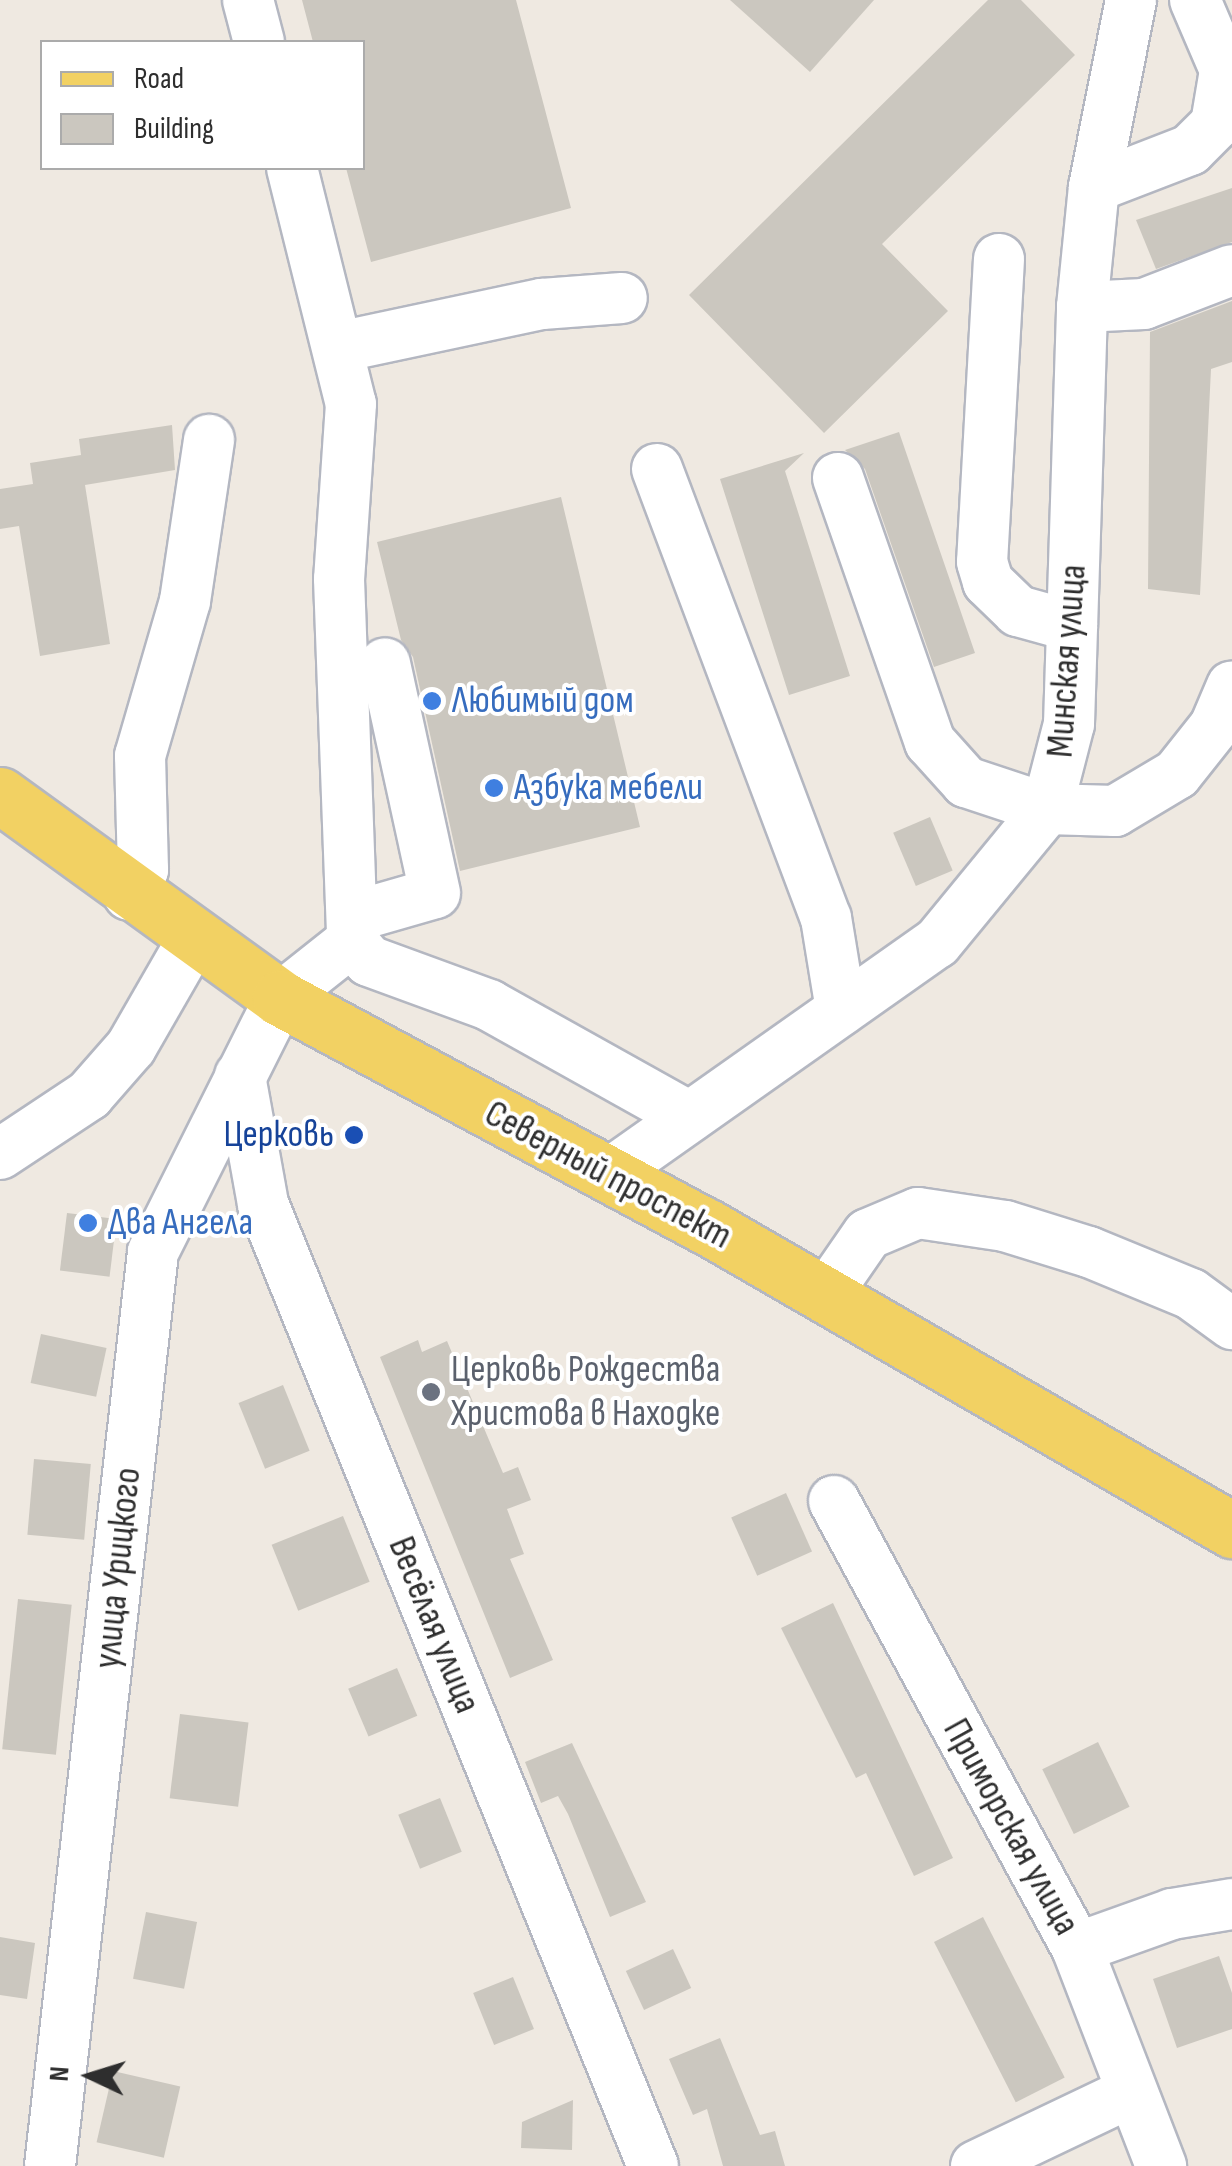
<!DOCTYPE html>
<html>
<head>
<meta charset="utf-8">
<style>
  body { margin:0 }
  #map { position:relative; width:1232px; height:2166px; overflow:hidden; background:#efe9e1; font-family:"Sofia Sans Condensed",sans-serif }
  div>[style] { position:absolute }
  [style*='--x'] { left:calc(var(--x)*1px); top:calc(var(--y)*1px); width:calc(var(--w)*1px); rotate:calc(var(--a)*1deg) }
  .building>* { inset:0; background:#cbc7bf; transform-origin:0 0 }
  .roads { filter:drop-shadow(2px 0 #b4b7c1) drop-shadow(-2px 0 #b4b7c1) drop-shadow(0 2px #b4b7c1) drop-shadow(0 -2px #b4b7c1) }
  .minor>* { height:50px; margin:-25px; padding:0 25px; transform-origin:25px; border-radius:25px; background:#fff }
  .major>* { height:55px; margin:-27.5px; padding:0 27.5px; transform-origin:27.5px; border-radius:27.5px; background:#f2d163 }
  .dots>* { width:28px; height:28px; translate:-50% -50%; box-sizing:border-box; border:5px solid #fff; border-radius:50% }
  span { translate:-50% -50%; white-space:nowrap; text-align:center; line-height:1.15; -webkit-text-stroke:8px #fff; paint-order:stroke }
  .street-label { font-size:38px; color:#2e2e2e }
  .shop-label { font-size:38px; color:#366cbe }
  .left { translate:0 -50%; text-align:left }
  .transit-label { font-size:38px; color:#164399 }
  .right { translate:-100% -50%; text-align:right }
  .worship-label { font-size:38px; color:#5b616d }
  .legend { position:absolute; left:40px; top:40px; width:325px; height:130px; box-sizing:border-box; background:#fff; border:2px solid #ababab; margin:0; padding:12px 18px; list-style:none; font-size:30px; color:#2e2e2e }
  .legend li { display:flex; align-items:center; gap:20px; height:50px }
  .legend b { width:50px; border:2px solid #ababab }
  .north { position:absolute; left:40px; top:2026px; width:100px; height:100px; -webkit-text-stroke:8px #fff; paint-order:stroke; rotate:274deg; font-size:28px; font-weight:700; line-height:40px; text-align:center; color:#2e2e2e }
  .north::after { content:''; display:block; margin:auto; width:35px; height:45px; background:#2e2e2e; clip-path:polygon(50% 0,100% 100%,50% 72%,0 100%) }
</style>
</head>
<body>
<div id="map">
  <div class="building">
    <div style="clip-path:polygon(302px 0,516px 0,571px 208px,371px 262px,346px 168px,362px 168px,362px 42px,313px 42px)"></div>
    <div style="clip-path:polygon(730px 0,874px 0,810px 72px)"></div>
    <div style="clip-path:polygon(988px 0,1021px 0,1075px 55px,882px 244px,948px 311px,824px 433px,689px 295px)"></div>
    <div style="clip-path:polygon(1232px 188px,1232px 242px,1156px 269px,1136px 220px)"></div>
    <div style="clip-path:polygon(1232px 301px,1232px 362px,1211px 369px,1200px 595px,1148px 589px,1150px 332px)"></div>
    <div style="clip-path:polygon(172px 425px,175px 470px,85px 485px,110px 644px,40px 656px,19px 526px,0 529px,0 489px,33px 484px,30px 463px,81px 455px,79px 439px)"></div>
    <div style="clip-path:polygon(899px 432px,975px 653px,934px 667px,865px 469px,845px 450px)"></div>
    <div style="clip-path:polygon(804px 453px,785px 471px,850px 676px,789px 695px,720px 479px)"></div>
    <div style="clip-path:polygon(561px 497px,640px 827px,460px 871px,413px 657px,401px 640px,377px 542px)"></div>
    <div style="left:930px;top:817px;width:58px;height:40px;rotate:67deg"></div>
    <div style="left:67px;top:1213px;width:50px;height:58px;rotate:7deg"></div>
    <div style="left:41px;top:1334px;width:67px;height:50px;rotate:12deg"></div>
    <div style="clip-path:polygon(418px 1340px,422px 1352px,447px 1341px,503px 1473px,518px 1467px,531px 1500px,507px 1509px,524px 1554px,510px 1559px,553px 1660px,510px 1678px,380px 1357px)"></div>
    <div style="left:283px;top:1385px;width:71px;height:48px;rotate:68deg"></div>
    <div style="left:34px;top:1459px;width:57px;height:76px;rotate:5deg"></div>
    <div style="left:786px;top:1493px;width:64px;height:60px;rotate:66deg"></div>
    <div style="left:343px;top:1516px;width:71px;height:77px;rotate:68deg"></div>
    <div style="left:18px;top:1599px;width:54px;height:151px;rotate:6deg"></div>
    <div style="clip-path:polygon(833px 1603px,953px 1858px,914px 1876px,866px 1773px,856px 1778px,781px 1628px)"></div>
    <div style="left:397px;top:1668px;width:52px;height:53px;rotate:67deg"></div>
    <div style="left:180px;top:1714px;width:69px;height:85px;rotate:7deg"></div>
    <div style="left:1098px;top:1742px;width:72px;height:62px;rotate:64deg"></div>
    <div style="clip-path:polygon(572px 1743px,646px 1902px,610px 1917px,568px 1814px,558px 1796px,541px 1803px,525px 1762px)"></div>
    <div style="left:440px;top:1798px;width:58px;height:45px;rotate:68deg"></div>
    <div style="left:146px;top:1912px;width:52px;height:68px;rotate:11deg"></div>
    <div style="left:983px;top:1917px;width:180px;height:55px;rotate:63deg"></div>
    <div style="clip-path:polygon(0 1937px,35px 1943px,27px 1999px,0 1995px)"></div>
    <div style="left:673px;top:1949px;width:43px;height:52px;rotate:65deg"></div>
    <div style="clip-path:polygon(1219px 1956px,1232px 1993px,1232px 2029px,1177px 2048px,1153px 1979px)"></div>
    <div style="left:513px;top:1977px;width:56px;height:43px;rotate:68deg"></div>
    <div style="clip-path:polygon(720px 2038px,760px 2135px,775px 2131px,785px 2166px,723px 2166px,707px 2109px,693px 2115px,669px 2059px)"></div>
    <div style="left:113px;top:2071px;width:69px;height:73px;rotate:13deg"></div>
    <div style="clip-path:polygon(573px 2100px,572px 2150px,521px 2148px,522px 2122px)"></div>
  </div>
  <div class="roads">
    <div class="minor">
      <div style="--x:248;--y:0;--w:43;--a:75.3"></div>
      <div style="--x:292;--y:168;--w:243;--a:76"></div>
      <div style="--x:351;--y:404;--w:175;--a:93.9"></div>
      <div style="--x:339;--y:579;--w:362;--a:87.9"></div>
      <div style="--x:352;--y:941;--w:26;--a:50"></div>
      <div style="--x:369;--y:961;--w:128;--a:20.1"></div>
      <div style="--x:489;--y:1005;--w:229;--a:29.2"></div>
      <div style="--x:1094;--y:187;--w:103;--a:-21.1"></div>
      <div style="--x:1190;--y:150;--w:37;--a:-45"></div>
      <div style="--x:1216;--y:124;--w:55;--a:-80.5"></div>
      <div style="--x:1225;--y:70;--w:76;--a:-113.2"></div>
      <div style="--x:999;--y:259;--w:303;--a:93.2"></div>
      <div style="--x:982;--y:562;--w:21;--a:73"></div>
      <div style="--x:988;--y:582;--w:42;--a:44"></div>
      <div style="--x:1018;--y:611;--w:56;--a:15.5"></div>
      <div style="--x:1082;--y:307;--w:62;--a:-2.8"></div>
      <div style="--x:1144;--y:304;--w:94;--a:-21.1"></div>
      <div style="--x:339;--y:347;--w:208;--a:-12"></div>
      <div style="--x:542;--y:304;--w:80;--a:-4.3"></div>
      <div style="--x:657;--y:469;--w:480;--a:69.4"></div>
      <div style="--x:826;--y:918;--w:93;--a:80.7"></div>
      <div style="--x:838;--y:478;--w:280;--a:70.8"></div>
      <div style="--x:930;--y:742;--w:54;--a:48"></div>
      <div style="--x:966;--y:782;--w:85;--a:18.4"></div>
      <div style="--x:1047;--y:809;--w:68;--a:1.7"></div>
      <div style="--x:1115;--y:811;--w:72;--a:-30.8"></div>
      <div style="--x:1177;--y:774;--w:61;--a:-51.6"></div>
      <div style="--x:1215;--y:726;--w:43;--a:-67"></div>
      <div style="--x:129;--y:895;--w:29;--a:-61"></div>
      <div style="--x:143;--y:870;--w:114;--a:-91.5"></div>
      <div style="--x:140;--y:756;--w:161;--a:-73.8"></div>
      <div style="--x:185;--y:601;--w:163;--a:-81.5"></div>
      <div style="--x:352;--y:917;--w:86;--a:-16.1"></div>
      <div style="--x:435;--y:893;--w:235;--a:-102.3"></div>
      <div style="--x:240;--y:1076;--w:130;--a:79.8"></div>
      <div style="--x:263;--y:1204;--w:1038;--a:67.93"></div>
      <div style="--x:0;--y:1154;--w:107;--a:-33.5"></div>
      <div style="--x:89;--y:1095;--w:64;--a:-48.8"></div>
      <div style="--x:131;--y:1047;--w:125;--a:-60.1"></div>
      <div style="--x:609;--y:1174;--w:401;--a:-35.2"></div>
      <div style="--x:937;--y:943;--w:173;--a:-50.6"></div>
      <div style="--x:1047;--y:809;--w:88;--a:-75.5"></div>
      <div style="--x:1069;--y:724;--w:417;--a:-88.2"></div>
      <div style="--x:1082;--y:307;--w:121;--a:-84.3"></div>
      <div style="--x:1094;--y:187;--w:191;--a:-78.8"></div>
      <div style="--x:825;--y:1296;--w:75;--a:-55.3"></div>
      <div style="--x:868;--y:1234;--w:54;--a:-22.8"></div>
      <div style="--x:918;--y:1213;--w:88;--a:8.5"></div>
      <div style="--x:1005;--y:1226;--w:88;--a:17.2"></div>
      <div style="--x:1089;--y:1252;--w:110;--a:22.4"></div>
      <div style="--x:1191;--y:1294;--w:51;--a:36.2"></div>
      <div style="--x:834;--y:1501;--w:509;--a:61.47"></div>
      <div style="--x:1077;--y:1948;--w:234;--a:68.9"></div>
      <div style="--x:1077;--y:1948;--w:101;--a:-19.7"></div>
      <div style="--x:1172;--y:1914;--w:61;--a:-9.5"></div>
      <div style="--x:50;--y:2166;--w:920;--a:-83.57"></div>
      <div style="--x:153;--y:1252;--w:284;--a:-63.4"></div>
      <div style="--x:280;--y:998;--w:92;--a:-38.4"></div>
      <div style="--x:976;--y:2166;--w:172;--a:-25.5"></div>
    </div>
    <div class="major">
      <div style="--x:0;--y:795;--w:346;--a:35.9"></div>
      <div style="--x:280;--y:998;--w:483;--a:28.2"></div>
      <div style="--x:706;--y:1226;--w:608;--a:30.03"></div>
    </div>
  </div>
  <div class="dots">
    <div style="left:432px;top:701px;background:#3f7fe0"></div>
    <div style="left:494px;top:788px;background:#3f7fe0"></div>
    <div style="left:354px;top:1135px;background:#1a4fb4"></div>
    <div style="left:88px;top:1223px;background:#3f7fe0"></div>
    <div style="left:431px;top:1392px;background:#6b7280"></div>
  </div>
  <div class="street-label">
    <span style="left:1067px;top:661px;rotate:-86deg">Минская улица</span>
    <span style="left:608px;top:1175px;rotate:28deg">Северный проспект</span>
    <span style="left:118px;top:1568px;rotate:-84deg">улица Урицкого</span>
    <span style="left:434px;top:1625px;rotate:68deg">Весёлая улица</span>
    <span style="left:1011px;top:1827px;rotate:61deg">Приморская улица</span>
  </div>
  <div class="shop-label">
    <span class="left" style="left:452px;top:701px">Любимый дом</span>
    <span class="left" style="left:514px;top:788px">Азбука мебели</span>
    <span class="left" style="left:108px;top:1223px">Два Ангела</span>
  </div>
  <div class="transit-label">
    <span class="right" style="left:334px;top:1135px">Церковь</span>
  </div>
  <div class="worship-label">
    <span class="left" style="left:451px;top:1392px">Церковь Рождества<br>Христова в Находке</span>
  </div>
  <ul class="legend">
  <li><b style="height:12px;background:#f2d163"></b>Road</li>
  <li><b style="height:28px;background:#cbc7bf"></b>Building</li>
  </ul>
  <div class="north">N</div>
</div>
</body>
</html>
